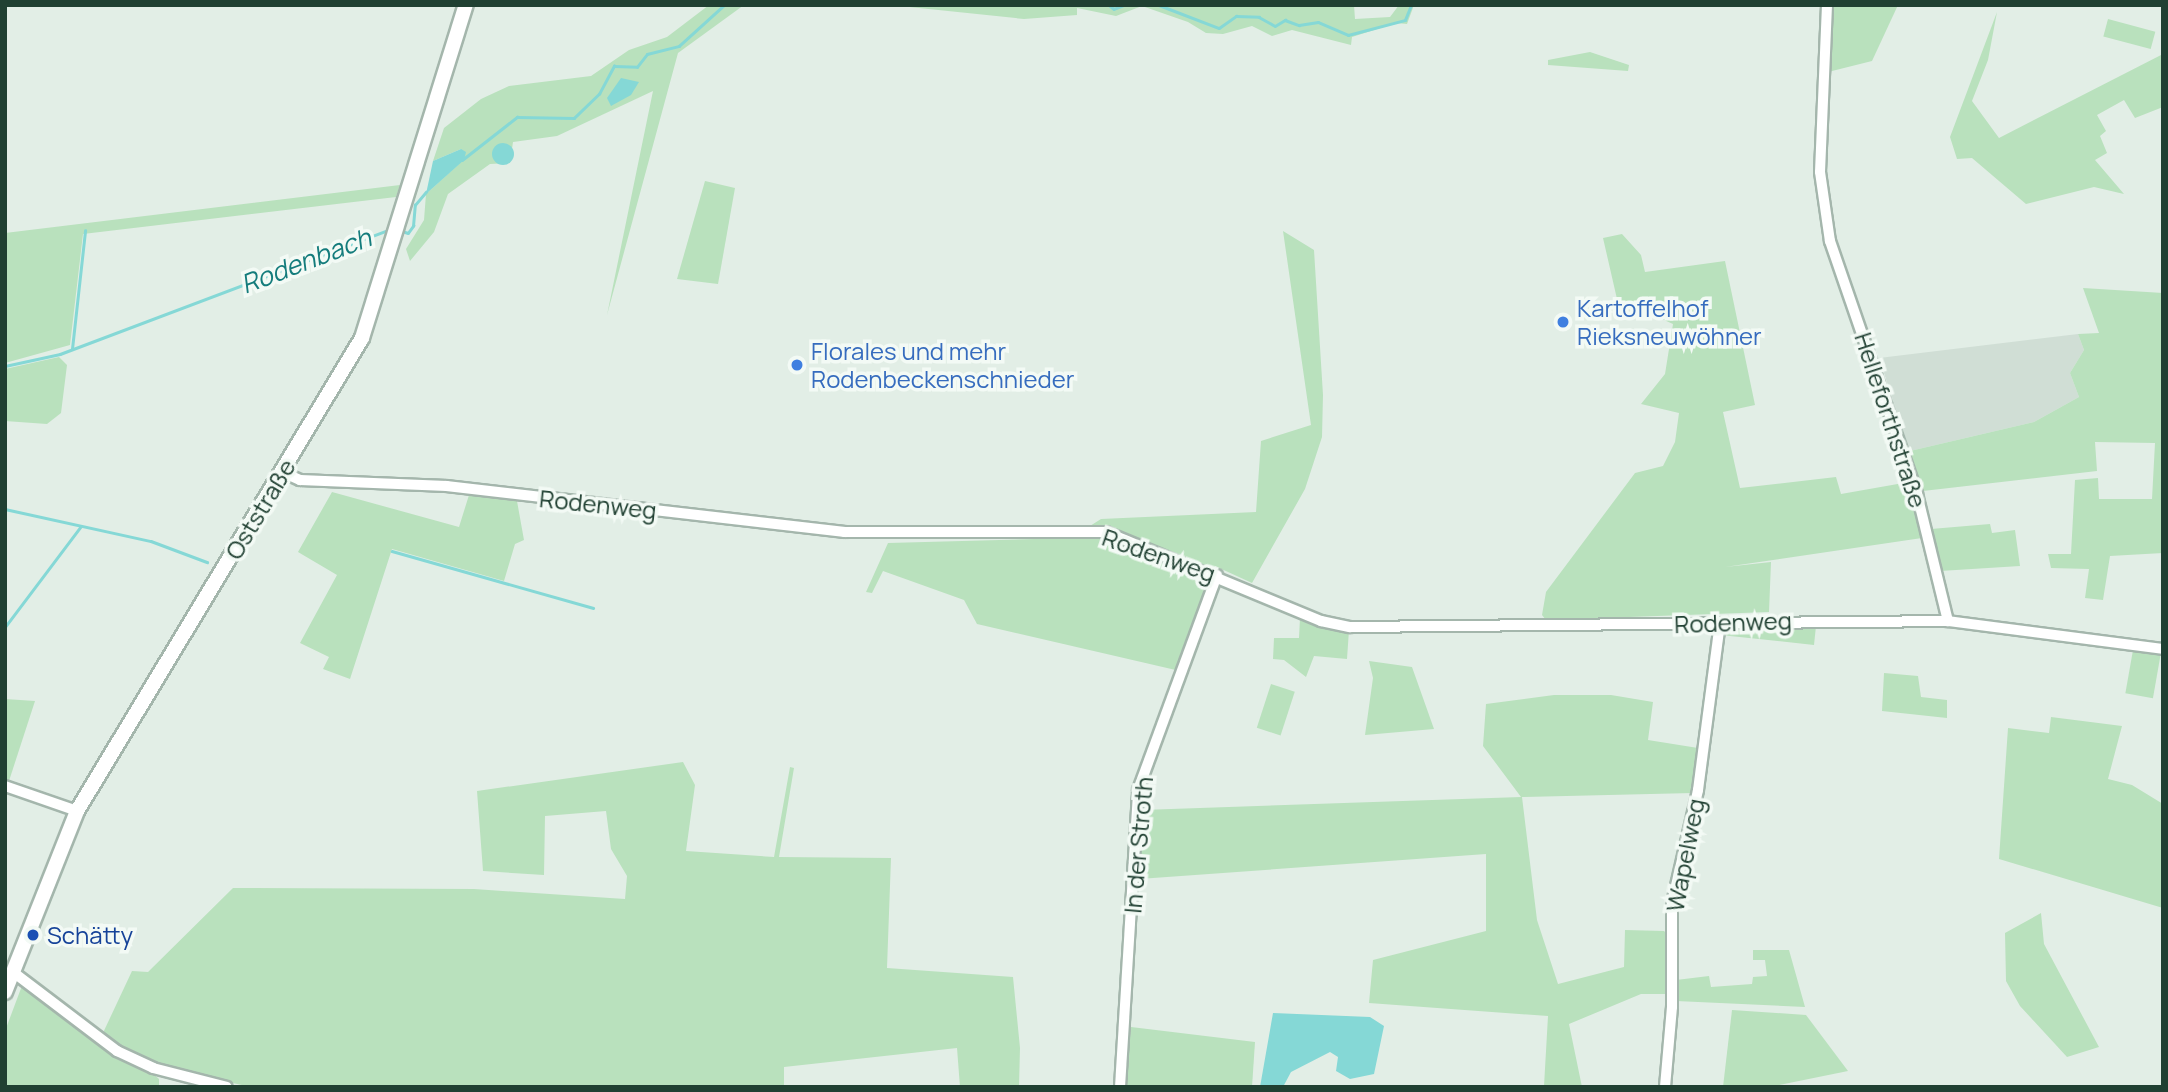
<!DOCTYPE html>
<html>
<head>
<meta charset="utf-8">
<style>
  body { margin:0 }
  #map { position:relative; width:2168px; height:1092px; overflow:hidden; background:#e2eee6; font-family:Manrope,sans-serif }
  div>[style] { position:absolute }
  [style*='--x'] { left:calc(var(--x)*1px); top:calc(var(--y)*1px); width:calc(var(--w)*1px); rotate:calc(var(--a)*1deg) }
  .built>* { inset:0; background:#d0ded5 }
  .green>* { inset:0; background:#b9e1bd; transform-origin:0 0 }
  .water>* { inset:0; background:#85d8d6 }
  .round { border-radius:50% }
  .stream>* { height:2.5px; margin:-1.25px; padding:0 1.25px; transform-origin:1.25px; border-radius:1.25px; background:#85d8d6 }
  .roads { filter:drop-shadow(2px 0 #a4b6ac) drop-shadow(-2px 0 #a4b6ac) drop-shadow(0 2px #a4b6ac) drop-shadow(0 -2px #a4b6ac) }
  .street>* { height:10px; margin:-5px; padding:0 5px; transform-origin:5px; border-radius:5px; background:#fff }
  .secondary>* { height:14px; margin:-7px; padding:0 7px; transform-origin:7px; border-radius:7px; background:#fff }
  .dots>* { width:19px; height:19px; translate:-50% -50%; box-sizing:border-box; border:4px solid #f3faf5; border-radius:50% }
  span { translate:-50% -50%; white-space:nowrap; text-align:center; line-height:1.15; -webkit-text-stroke:7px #f3faf5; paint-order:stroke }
  .shop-label { font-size:24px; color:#366cbe }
  .left { translate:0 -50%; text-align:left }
  .street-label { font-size:24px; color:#204032 }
  .transit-label { font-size:24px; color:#164399 }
  .water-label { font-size:26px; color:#147c7c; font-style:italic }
  .frame { position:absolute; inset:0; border:7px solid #204032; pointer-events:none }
</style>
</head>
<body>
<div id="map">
  <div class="built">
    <div style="clip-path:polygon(2078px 334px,2084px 350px,2070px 373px,2079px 397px,2034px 422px,1910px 451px,1879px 358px)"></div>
  </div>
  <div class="green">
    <div style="clip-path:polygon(709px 5px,744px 5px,678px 53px,607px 315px,653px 91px,557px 136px,513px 142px,510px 163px,490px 164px,448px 194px,434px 232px,410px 261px,406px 249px,424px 220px,426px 194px,459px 164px,461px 149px,433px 161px,444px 128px,481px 99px,509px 86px,591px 76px,629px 50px,667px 37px)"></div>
    <div style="clip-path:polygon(890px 5px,1354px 5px,1355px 19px,1390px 17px,1399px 5px,1414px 5px,1407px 24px,1396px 23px,1352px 37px,1351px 45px,1292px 30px,1272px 36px,1252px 26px,1223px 34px,1206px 33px,1188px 22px,1142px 6px,1116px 16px,1077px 8px,1077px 15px,1024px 19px)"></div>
    <div style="clip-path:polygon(1831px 5px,1898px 5px,1872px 61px,1828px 72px)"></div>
    <div style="clip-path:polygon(1997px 12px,1988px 60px,1972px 101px,1999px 138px,2163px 54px,2163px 107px,2135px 118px,2124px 100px,2097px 115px,2106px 131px,2100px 136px,2107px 153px,2095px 160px,2124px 194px,2094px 187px,2026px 204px,1972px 158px,1957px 159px,1950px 137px)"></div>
    <div style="left:2108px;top:19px;width:49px;height:18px;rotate:15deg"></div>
    <div style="clip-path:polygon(1590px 52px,1629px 65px,1628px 71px,1548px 65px,1548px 60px)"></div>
    <div style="clip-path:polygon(705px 181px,735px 188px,718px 284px,677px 279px)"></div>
    <div style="clip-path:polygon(400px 185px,396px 197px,83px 234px,70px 345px,5px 363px,5px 233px)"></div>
    <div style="clip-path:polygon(1283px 231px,1314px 250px,1323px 395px,1322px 437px,1305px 489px,1252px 583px,1215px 566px,1180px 671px,977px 624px,964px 600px,883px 571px,872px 593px,866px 592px,888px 543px,1071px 538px,1101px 519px,1256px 512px,1261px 441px,1311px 425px)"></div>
    <div style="clip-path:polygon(1622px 234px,1641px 255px,1645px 272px,1725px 261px,1755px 405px,1723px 412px,1740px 488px,1836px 477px,1841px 494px,1909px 482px,1922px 538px,1725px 567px,1771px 562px,1769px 612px,1546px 620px,1542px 615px,1546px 592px,1635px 473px,1663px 466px,1675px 442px,1679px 413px,1641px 404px,1665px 374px,1673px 324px,1617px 299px,1603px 238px)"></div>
    <div style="clip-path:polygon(2083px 288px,2163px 293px,2163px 553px,2110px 556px,2103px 600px,2085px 598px,2089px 569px,2051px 568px,2048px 554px,2071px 554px,2075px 480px,2098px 478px,2099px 499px,2152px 499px,2155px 443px,2095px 442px,2097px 471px,1923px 491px,1910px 451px,2034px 422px,2079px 397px,2070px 373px,2084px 350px,2078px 334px,2099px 333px)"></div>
    <div style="clip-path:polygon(59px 357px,67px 365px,61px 413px,47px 424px,5px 421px,5px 369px)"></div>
    <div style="clip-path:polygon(332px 492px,459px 527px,469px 495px,517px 501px,524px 540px,515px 544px,504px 581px,392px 549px,350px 679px,323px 669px,329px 657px,300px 643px,337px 575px,298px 552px)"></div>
    <div style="clip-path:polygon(1990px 524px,1992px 533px,2015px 530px,2020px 566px,1940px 571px,1931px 529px)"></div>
    <div style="clip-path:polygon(1300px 618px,1349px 630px,1347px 659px,1314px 656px,1306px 677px,1284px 660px,1273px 659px,1274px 638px,1299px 638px)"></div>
    <div style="left:1816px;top:626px;width:19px;height:94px;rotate:96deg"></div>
    <div style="left:2133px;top:650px;width:28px;height:44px;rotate:10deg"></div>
    <div style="clip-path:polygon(1369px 661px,1412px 667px,1434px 729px,1365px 735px,1373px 678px)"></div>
    <div style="clip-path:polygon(1884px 673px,1918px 676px,1921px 697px,1947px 700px,1947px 718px,1882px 711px)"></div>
    <div style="left:1271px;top:684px;width:25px;height:46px;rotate:18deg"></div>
    <div style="clip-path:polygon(1554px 695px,1611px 695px,1653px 702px,1648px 740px,1698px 748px,1693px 793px,1522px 797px,1537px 920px,1558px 984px,1624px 967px,1625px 930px,1664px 931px,1668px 935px,1668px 994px,1641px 994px,1569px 1024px,1582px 1087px,1544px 1086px,1548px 1016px,1369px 1003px,1373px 960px,1486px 931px,1486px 854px,1139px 879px,1142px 810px,1521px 797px,1483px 746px,1486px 704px)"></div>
    <div style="clip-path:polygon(5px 699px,35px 701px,8px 784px,5px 783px)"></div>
    <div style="clip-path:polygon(2051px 717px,2122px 726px,2108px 779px,2132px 785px,2163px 804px,2163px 908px,1999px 859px,2008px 728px,2049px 733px)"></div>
    <div style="clip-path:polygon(683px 762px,695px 785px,686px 851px,774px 857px,790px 767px,794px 768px,779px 857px,891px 858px,887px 968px,1013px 977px,1020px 1048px,1019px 1087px,960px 1087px,957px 1048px,784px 1067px,784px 1087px,251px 1087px,168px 1069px,102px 1035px,132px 971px,148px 972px,233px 888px,474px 889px,625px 899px,627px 876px,611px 849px,606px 811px,545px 816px,544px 875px,483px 871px,477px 791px)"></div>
    <div style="clip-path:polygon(2041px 913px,2044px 944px,2099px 1047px,2067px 1057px,2020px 1006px,2006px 981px,2005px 933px)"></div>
    <div style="clip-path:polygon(1753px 950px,1789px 950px,1805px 1007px,1676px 1001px,1676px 980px,1709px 976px,1711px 987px,1752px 984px,1753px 977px,1767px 976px,1765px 960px,1753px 960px)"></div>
    <div style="clip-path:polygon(23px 983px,151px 1072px,159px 1079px,159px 1087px,5px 1087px,5px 1031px)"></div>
    <div style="clip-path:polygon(1732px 1010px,1806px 1015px,1848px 1071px,1770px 1087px,1723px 1087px)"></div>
    <div style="clip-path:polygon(1131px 1027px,1255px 1042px,1252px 1087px,1125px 1087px)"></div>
  </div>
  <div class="water">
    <div style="clip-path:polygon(621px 78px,639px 82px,631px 95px,611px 106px,607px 98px)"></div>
    <div class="round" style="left:492px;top:143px;width:22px;height:22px"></div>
    <div style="clip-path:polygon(461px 149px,466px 152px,464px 160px,426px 194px,433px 161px)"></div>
    <div style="clip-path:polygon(1273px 1013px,1370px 1017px,1384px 1026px,1374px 1074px,1350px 1079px,1336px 1071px,1338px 1057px,1330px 1052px,1291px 1072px,1283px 1087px,1260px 1087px)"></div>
  </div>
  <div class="stream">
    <div style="--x:1109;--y:5;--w:6;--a:39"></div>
    <div style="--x:1114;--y:9;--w:11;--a:-22"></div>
    <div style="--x:1159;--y:5;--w:64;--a:21"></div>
    <div style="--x:1219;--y:28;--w:21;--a:-35"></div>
    <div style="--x:1236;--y:16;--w:23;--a:2"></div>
    <div style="--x:1259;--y:17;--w:18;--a:29"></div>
    <div style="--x:1275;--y:26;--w:12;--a:-31"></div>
    <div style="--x:1285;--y:20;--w:15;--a:20"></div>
    <div style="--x:1299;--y:25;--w:19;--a:-9"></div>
    <div style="--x:1318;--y:22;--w:33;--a:23"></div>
    <div style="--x:1348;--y:35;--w:59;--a:-14.7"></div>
    <div style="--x:1405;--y:20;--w:16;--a:-68"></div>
    <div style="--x:462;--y:160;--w:70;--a:-38"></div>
    <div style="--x:517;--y:117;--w:57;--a:1"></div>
    <div style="--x:574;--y:118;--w:35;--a:-44"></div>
    <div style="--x:599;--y:94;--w:32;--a:-62"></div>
    <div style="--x:614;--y:66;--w:23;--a:2"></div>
    <div style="--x:637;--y:67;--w:16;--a:-52"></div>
    <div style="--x:647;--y:54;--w:33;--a:-14"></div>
    <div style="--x:679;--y:46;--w:61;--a:-42.3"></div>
    <div style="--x:402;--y:231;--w:6;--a:18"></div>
    <div style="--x:408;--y:233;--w:9;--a:-54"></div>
    <div style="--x:413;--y:226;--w:21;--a:-85"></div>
    <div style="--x:415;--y:205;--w:17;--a:-50"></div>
    <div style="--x:72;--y:349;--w:119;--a:-83.7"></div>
    <div style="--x:5;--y:366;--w:56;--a:-12.3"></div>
    <div style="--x:60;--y:354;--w:352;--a:-20.7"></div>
    <div style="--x:5;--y:509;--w:149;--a:12.4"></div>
    <div style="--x:151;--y:541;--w:60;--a:20.6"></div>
    <div style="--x:392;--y:551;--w:209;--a:15.8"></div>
    <div style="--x:5;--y:627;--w:126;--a:-53"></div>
  </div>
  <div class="roads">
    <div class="street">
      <div style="--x:1827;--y:5;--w:167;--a:92.4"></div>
      <div style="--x:1820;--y:172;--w:70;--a:81.8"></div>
      <div style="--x:1830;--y:241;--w:268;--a:71"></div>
      <div style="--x:1917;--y:494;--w:131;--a:76.3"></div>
      <div style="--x:282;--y:472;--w:20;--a:24"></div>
      <div style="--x:300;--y:480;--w:147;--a:2.3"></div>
      <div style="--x:447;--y:486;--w:400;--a:6.6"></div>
      <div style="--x:844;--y:532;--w:262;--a:0"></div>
      <div style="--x:1106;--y:532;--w:233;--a:22.5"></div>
      <div style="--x:1321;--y:621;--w:30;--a:12"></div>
      <div style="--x:1350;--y:627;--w:598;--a:-0.57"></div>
      <div style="--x:1948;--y:621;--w:217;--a:7.4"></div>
      <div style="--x:5;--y:786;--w:76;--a:19.1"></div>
      <div style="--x:13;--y:972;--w:131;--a:37.2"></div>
      <div style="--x:117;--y:1051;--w:40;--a:25"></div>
      <div style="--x:153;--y:1068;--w:76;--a:14.4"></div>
      <div style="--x:1120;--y:1087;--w:298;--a:-86.5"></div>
      <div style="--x:1138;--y:790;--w:229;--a:-69.8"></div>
      <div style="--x:1665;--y:1087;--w:80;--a:-85"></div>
      <div style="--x:1672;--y:1007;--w:104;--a:-90"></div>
      <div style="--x:1672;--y:903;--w:116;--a:-77"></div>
      <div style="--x:1698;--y:790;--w:168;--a:-82.5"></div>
    </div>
    <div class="secondary">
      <div style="--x:5;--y:992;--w:195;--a:-68.3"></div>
      <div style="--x:77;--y:811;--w:552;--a:-58.93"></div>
      <div style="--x:362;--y:338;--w:349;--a:-72.7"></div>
    </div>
  </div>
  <div class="dots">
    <div style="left:1563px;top:322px;background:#3f7fe0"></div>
    <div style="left:797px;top:365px;background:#3f7fe0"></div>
    <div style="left:33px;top:935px;background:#1a4fb4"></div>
  </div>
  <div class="shop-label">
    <span class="left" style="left:1577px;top:322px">Kartoffelhof<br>Rieksneuwöhner</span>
    <span class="left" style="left:811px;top:365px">Florales und mehr<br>Rodenbeckenschnieder</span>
  </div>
  <div class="street-label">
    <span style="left:1891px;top:420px;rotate:72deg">Helleforthstraße</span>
    <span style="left:598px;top:504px;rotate:6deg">Rodenweg</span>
    <span style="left:260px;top:509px;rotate:-59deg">Oststraße</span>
    <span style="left:1159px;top:555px;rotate:19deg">Rodenweg</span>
    <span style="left:1733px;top:622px;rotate:-2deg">Rodenweg</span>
    <span style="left:1138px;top:845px;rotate:-85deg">In der Stroth</span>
    <span style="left:1685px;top:855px;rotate:-79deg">Wapelweg</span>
  </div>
  <div class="transit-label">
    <span class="left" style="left:47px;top:935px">Schätty</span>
  </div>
  <div class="water-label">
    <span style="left:306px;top:261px;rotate:-21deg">Rodenbach</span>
  </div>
  <div class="frame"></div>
</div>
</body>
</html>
